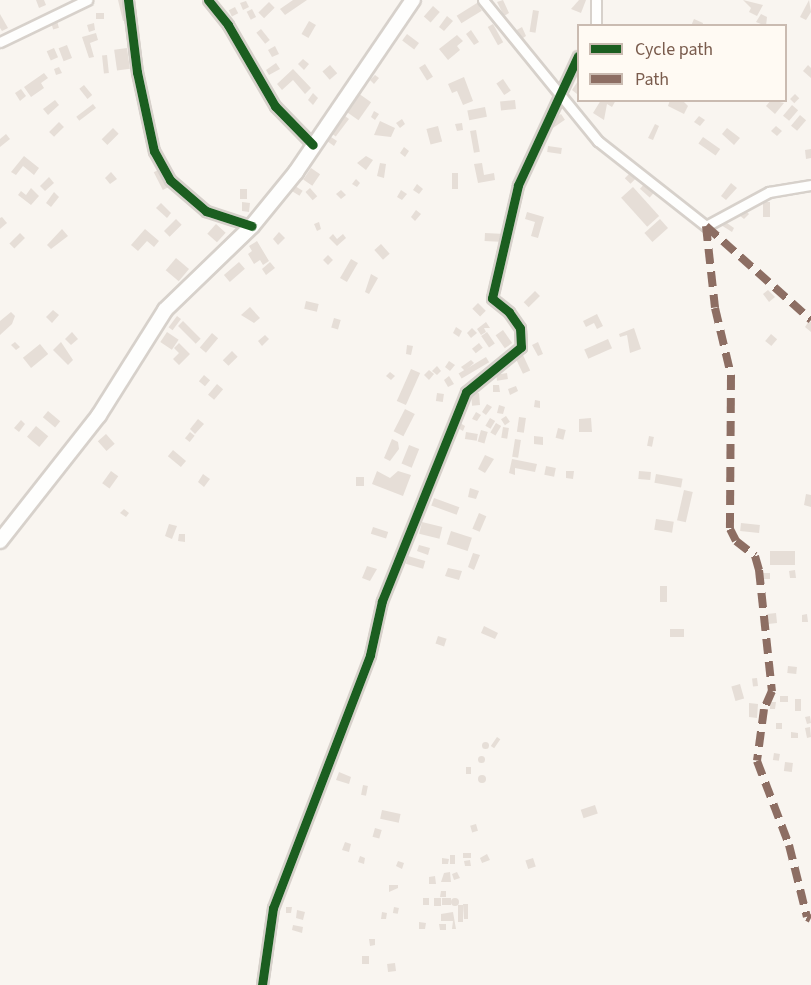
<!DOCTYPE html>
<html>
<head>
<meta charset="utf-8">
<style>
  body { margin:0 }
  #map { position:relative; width:811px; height:985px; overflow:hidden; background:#f9f5f0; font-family:"Source Sans 3",sans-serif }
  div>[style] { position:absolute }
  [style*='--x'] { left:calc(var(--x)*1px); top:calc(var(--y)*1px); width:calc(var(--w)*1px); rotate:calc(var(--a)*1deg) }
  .building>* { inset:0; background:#e6ded7; transform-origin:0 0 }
  .round { border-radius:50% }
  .roads { filter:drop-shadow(2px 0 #d7d1cb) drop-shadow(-2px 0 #d7d1cb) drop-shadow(0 2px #d7d1cb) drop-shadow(0 -2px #d7d1cb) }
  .street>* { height:9px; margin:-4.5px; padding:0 4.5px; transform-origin:4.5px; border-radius:4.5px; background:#fefefd }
  .secondary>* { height:14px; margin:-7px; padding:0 7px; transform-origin:7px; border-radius:7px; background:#fefefd }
  .quiet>* { height:8px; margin-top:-4px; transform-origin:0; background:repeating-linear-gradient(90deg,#8d6e63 0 15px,transparent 0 23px) }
  .cycleway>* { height:9px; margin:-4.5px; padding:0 4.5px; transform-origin:4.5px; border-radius:4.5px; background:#1b5e20 }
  span { translate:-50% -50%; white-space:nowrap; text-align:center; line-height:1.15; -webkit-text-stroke:5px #fffaf3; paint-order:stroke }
  .legend { position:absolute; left:577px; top:24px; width:210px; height:78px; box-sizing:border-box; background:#fffaf3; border:2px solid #cabbb1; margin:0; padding:8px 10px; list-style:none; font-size:18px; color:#7a5c4d }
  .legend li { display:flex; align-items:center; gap:12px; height:30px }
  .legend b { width:30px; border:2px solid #cabbb1 }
</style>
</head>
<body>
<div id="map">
  <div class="building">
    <div style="clip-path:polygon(36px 0,44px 0,46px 5px,39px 8px)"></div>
    <div style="clip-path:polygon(118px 0,127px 0,128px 20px,123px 21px)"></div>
    <div style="clip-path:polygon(293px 0,307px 0,285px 15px,280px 9px)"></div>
    <div style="clip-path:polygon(503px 0,509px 13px,504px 16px,497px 2px)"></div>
    <div style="clip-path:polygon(579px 0,586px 0,581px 13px,571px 9px)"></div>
    <div style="clip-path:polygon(743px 0,763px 5px,757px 16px,749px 12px,751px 8px)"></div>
    <div style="clip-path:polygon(809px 0,811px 12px,806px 20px,800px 17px)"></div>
    <div style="clip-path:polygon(246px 1px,249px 7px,243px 10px,240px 3px)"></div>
    <div style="left:269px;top:2px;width:8px;height:15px;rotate:45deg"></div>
    <div style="left:477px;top:3px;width:9px;height:24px;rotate:58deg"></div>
    <div style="left:433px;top:6px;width:9px;height:14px;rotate:41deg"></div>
    <div style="left:235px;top:7px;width:7px;height:7px;rotate:63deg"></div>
    <div style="left:252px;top:9px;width:9px;height:6px;rotate:63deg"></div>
    <div style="left:533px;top:10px;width:6px;height:22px;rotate:9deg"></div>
    <div style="left:96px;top:13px;width:8px;height:6px"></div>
    <div style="clip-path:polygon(0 14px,8px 28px,2px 31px,0 28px)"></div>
    <div style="clip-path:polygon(761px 14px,767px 17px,766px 26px,756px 22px)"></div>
    <div style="clip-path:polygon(447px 16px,453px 21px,444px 31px,439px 27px)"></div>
    <div style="clip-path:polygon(694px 19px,703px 23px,702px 26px,691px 26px)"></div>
    <div style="left:57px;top:21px;width:7px;height:6px;rotate:74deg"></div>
    <div style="left:309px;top:21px;width:8px;height:15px;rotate:30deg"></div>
    <div style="clip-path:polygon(94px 23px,95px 30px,89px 32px,87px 25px)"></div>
    <div style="left:493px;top:24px;width:21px;height:6px;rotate:61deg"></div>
    <div style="clip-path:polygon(522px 27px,526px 36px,520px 40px,515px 31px)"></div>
    <div style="left:261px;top:29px;width:14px;height:6px;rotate:51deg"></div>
    <div style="clip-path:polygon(471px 30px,479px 42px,474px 45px,466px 34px)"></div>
    <div style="clip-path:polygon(96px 33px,98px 40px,90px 43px,94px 57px,89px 58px,82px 37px)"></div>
    <div style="left:407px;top:34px;width:15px;height:8px;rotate:37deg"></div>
    <div style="clip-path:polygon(457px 35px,463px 41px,457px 46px,460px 50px,448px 60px,439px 49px)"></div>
    <div style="left:67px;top:45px;width:14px;height:9px;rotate:69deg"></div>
    <div style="clip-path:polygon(275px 46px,279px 54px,272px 57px,268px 50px)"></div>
    <div style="left:54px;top:48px;width:10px;height:8px;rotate:66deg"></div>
    <div style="left:127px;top:48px;width:21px;height:13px;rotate:82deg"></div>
    <div style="left:107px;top:55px;width:18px;height:5px;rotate:84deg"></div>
    <div style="clip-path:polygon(303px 59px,309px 64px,304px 70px,298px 64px)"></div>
    <div style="clip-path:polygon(276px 63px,280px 69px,269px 75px,266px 70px)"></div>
    <div style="left:425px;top:64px;width:15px;height:7px;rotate:58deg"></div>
    <div style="left:330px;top:65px;width:11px;height:10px;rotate:49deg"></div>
    <div style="clip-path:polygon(808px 65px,811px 68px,811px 78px,803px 71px)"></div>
    <div style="clip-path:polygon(59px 67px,62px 73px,56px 75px,54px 69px)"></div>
    <div style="clip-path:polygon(293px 69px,311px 88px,305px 94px,293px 80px,282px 90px,277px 84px)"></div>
    <div style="clip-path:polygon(44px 73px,48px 78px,41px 83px,44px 88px,31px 97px,24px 87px)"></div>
    <div style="clip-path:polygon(375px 75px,379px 78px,374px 84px,370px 80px)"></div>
    <div style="clip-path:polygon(464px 77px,473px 101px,463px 105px,457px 91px,452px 93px,448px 84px)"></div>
    <div style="left:503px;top:79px;width:14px;height:8px;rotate:56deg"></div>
    <div style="clip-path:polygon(578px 81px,578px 92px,577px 94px,572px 90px)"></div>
    <div style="left:84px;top:85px;width:13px;height:6px;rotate:51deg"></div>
    <div style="clip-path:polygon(21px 89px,26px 96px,20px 101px,15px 93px)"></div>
    <div style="clip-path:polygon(313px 93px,318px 98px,313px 105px,308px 100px)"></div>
    <div style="left:358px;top:93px;width:16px;height:22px;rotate:35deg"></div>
    <div style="left:795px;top:94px;width:6px;height:7px;rotate:45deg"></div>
    <div style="clip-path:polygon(55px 100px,59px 105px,48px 115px,43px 109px)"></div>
    <div style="left:515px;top:100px;width:9px;height:15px;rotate:84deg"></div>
    <div style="clip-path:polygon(601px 100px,616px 100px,612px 107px,607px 104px,604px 120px,593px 113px)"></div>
    <div style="clip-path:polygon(670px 100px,682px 100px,688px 106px,684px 114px,668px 106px)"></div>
    <div style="clip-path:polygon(771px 100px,784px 103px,775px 114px,766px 106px)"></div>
    <div style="left:93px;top:104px;width:5px;height:21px;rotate:53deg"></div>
    <div style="left:792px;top:105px;width:8px;height:14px;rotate:40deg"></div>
    <div style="left:485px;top:107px;width:10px;height:18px;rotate:79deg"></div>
    <div style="clip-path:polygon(374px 111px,379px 114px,375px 120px,371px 117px)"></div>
    <div style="left:341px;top:113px;width:10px;height:22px;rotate:37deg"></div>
    <div style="left:561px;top:114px;width:7px;height:14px;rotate:56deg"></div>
    <div style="left:800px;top:115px;width:8px;height:14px;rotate:40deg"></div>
    <div style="clip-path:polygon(699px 116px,705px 120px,700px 126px,694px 122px)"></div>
    <div style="clip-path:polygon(402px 119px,405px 124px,400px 128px,396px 123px)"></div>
    <div style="clip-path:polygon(380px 121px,395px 128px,391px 137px,374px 135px)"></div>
    <div style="left:59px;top:122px;width:7px;height:14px;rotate:45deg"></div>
    <div style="clip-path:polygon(462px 123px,463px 130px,457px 131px,455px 124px)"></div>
    <div style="clip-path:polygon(655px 124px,659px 126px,653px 140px,648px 138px)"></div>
    <div style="left:438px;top:126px;width:16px;height:12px;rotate:75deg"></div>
    <div style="clip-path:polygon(776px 126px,782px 131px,777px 136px,771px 131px)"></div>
    <div style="left:113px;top:128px;width:8px;height:16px;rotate:45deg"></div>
    <div style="clip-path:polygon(727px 128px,740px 138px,734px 145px,722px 134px)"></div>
    <div style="left:476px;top:130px;width:22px;height:6px;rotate:80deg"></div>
    <div style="clip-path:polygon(6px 134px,10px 139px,0 147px,0 139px)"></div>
    <div style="clip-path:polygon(331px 137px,337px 141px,334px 146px,327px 141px)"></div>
    <div style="left:703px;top:137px;width:21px;height:8px;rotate:35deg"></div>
    <div style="left:548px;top:146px;width:14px;height:6px;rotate:8deg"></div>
    <div style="clip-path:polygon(404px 147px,409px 151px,405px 157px,400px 153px)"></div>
    <div style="clip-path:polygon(811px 149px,811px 158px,806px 159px,805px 150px)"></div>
    <div style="clip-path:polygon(24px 156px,39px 168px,34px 175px,23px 166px,16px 175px,11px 172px)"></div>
    <div style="clip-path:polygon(366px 156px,373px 160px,366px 170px,357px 163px)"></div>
    <div style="clip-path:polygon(380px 163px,386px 164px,384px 178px,377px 176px)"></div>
    <div style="clip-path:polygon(482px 163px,484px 175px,494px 173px,495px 180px,478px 183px,474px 164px)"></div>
    <div style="left:311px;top:168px;width:11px;height:14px;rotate:34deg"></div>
    <div style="left:160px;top:169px;width:20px;height:7px;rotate:63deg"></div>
    <div style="left:634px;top:169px;width:8px;height:13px;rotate:45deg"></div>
    <div style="clip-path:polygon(111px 172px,117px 179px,110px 184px,105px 178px)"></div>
    <div style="left:452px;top:173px;width:6px;height:16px"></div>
    <div style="clip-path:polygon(49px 177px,54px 183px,45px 191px,40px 186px)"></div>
    <div style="clip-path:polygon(356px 179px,360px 183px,357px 187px,352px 184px)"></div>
    <div style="left:646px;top:182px;width:13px;height:9px;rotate:42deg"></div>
    <div style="clip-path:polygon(731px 183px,737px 188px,726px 200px,721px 196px)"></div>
    <div style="clip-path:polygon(417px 184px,423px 189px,419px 194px,413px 190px)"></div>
    <div style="left:295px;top:186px;width:9px;height:6px;rotate:32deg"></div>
    <div style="left:633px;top:187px;width:39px;height:16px;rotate:48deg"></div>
    <div style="clip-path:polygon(31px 188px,39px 196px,31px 205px,18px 195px,21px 191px,26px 195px)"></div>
    <div style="left:310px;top:188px;width:11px;height:6px;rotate:49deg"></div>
    <div style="left:247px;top:189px;width:10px;height:7px;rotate:90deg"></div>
    <div style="clip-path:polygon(341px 190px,346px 195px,341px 199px,336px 194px)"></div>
    <div style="clip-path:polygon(401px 190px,407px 194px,402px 200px,397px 197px)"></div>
    <div style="clip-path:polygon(54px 192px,59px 197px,51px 207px,46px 203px)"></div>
    <div style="clip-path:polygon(242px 202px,250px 203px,249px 212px,242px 211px)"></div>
    <div style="left:763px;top:202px;width:7px;height:15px"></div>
    <div style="clip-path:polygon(161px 203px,171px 213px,167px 218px,156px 208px)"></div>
    <div style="clip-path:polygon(744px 209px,749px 214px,744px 219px,739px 215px)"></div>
    <div style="clip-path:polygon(416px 210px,421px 214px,415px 221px,411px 217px)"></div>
    <div style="clip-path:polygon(527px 212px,544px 217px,538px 238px,531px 236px,535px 222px,525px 219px)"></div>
    <div style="clip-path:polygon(2px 217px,7px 223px,0 229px,0 218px)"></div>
    <div style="left:176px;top:219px;width:8px;height:17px;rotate:45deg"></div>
    <div style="left:660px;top:219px;width:12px;height:21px;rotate:48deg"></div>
    <div style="clip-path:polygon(724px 221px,734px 228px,732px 232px,721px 225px)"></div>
    <div style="clip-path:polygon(319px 222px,321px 229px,317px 231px,314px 224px)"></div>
    <div style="left:216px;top:224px;width:13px;height:13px;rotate:42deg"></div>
    <div style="clip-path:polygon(62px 229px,68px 236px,51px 249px,47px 245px)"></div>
    <div style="clip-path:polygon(145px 229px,159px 241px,154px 247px,147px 241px,138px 251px,131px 245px)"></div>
    <div style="clip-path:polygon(279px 232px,285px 238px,278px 245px,273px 239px)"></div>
    <div style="left:20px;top:233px;width:7px;height:15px;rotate:45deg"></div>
    <div style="left:485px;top:233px;width:20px;height:8px;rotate:3deg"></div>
    <div style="clip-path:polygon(333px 234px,337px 239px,343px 234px,346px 238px,337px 246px,329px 238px)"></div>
    <div style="clip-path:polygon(257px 241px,269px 261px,263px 265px,260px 260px,254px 264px,248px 254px,252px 251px,249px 246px)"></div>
    <div style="left:381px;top:244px;width:13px;height:9px;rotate:48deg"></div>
    <div style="left:328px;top:255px;width:7px;height:7px;rotate:45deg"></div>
    <div style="left:176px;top:258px;width:17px;height:16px;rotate:40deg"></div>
    <div style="left:351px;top:259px;width:8px;height:22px;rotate:30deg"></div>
    <div style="left:239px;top:262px;width:9px;height:20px;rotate:49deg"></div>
    <div style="clip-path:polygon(270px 262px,275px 268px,266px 275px,262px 269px)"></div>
    <div style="clip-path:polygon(371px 274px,378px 278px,369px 294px,365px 292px)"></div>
    <div style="clip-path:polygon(768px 290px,775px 297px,769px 302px,763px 294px)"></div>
    <div style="left:535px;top:291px;width:7px;height:16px;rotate:45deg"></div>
    <div style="left:306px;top:301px;width:13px;height:8px;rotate:13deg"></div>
    <div style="left:478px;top:303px;width:11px;height:8px;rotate:45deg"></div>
    <div style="clip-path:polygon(250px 307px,260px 318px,254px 323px,241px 315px)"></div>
    <div style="clip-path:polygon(53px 310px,59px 315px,52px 323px,46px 317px)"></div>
    <div style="clip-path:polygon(11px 312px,15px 316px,12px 324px,0 335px,0 321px)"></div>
    <div style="clip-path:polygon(597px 314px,603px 326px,597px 329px,594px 323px,586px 327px,583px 321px)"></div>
    <div style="left:177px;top:316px;width:5px;height:14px;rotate:37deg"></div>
    <div style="left:334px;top:318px;width:7px;height:10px;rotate:16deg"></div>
    <div style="left:183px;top:321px;width:25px;height:7px;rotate:45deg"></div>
    <div style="clip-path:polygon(809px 321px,811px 322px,811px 332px,805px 327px)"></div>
    <div style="clip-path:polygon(486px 322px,490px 328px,484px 328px,486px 332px,481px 335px,477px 329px)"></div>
    <div style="clip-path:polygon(456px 327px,462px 331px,459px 337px,453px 333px)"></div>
    <div style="clip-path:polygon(472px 328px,477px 333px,471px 338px,467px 333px)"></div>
    <div style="clip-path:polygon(634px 328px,641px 349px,630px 353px,627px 335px,620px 337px,619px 334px)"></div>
    <div style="left:503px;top:330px;width:16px;height:9px;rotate:55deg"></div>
    <div style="clip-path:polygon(72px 332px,78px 339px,71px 345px,65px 339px)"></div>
    <div style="left:167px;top:332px;width:14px;height:12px;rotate:34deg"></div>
    <div style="left:487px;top:332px;width:14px;height:7px;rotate:56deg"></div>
    <div style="left:212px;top:333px;width:8px;height:19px;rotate:40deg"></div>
    <div style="left:771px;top:334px;width:8px;height:9px;rotate:40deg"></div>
    <div style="clip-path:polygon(265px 335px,269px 339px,262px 346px,258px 341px)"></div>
    <div style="left:608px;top:339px;width:10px;height:26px;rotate:66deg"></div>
    <div style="clip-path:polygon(15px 342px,20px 347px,16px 350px,11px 345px)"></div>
    <div style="clip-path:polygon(61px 342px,73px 360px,68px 365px,53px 350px)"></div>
    <div style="clip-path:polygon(538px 342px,543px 354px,538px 356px,532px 345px)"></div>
    <div style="clip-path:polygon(179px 343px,190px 354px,179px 365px,173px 359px,179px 353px,174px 348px)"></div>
    <div style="left:479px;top:343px;width:6px;height:9px;rotate:51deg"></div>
    <div style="left:40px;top:344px;width:13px;height:22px;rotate:51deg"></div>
    <div style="clip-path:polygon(407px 345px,413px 346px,411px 355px,406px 354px)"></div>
    <div style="left:232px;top:351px;width:8px;height:13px;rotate:45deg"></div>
    <div style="left:523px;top:355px;width:17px;height:8px;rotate:65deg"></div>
    <div style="left:486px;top:357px;width:6px;height:32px;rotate:59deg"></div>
    <div style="clip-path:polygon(471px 360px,474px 363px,465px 371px,461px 367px)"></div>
    <div style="clip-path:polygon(449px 361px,455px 365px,450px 371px,445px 367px)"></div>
    <div style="clip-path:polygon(437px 366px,441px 371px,437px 375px,432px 371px)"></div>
    <div style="left:411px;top:369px;width:10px;height:35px;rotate:24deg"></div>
    <div style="clip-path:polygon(429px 370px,434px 374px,429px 380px,424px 375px)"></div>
    <div style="clip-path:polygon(390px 372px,395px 376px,391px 380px,386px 376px)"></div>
    <div style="left:507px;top:373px;width:6px;height:11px;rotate:81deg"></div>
    <div style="left:204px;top:375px;width:8px;height:8px;rotate:40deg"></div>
    <div style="clip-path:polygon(449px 376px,454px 384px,448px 387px,444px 380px)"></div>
    <div style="left:217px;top:384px;width:8px;height:14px;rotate:40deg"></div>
    <div style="clip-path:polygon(493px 385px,499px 385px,500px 392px,493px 392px)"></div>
    <div style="clip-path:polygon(516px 386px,518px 391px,510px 395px,508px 389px)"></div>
    <div style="left:437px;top:393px;width:7px;height:8px;rotate:8deg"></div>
    <div style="left:479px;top:393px;width:12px;height:8px;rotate:85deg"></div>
    <div style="clip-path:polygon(535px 400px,540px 401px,540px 408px,534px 407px)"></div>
    <div style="clip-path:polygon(487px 404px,492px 407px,486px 415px,482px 412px)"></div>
    <div style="clip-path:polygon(499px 405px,505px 407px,503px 414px,497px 413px)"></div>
    <div style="left:405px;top:409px;width:11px;height:25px;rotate:27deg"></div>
    <div style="left:48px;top:411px;width:16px;height:8px;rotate:40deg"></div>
    <div style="clip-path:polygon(476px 412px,481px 415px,477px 421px,472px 419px)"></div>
    <div style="left:506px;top:416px;width:7px;height:6px;rotate:56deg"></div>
    <div style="left:519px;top:417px;width:7px;height:15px;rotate:8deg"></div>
    <div style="left:490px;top:418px;width:6px;height:9px;rotate:31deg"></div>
    <div style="clip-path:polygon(591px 418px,592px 432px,579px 432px,579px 419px)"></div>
    <div style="clip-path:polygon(198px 419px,204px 424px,195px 434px,190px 429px)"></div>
    <div style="clip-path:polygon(21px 420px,25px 424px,19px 432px,14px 428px)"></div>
    <div style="clip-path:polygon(460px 423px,465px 426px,463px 431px,458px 428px)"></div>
    <div style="left:496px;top:423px;width:6px;height:11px;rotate:31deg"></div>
    <div style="left:36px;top:426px;width:16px;height:14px;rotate:40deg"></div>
    <div style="left:503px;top:427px;width:6px;height:11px;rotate:9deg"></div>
    <div style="left:558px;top:428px;width:8px;height:10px;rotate:14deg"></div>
    <div style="left:481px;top:430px;width:7px;height:12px;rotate:16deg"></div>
    <div style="left:190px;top:432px;width:6px;height:8px;rotate:39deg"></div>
    <div style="left:466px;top:432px;width:12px;height:7px;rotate:9deg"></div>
    <div style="left:106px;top:434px;width:13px;height:11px;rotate:48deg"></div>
    <div style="clip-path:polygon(534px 436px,543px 437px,543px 445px,534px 444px)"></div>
    <div style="left:649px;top:436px;width:5px;height:10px;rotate:11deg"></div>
    <div style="clip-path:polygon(392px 439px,398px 442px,399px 449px,390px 461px,384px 458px)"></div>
    <div style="left:515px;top:439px;width:6px;height:18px;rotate:9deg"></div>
    <div style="left:409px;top:445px;width:11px;height:20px;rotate:22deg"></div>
    <div style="left:173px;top:450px;width:17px;height:8px;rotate:40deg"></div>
    <div style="clip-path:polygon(485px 455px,494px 459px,485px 473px,478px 469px)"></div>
    <div style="clip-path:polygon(512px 459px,537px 464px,535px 472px,515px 468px,515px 475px,509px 473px)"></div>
    <div style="left:546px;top:466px;width:10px;height:9px;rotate:11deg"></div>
    <div style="left:111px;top:471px;width:9px;height:15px;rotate:36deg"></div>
    <div style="clip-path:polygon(377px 471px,390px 478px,398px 471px,411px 475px,403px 496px,372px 484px)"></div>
    <div style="clip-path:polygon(566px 471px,574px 471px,573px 479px,566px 478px)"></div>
    <div style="left:639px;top:471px;width:12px;height:8px;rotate:5deg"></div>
    <div style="clip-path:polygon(203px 474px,210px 479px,204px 487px,198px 482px)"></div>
    <div style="left:656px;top:474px;width:27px;height:9px;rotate:10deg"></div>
    <div style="left:356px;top:477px;width:8px;height:9px"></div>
    <div style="clip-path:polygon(470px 488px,479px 491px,476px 499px,468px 497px)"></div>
    <div style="left:684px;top:490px;width:9px;height:31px;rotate:13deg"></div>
    <div style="clip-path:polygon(806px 494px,811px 495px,811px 507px,804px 505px)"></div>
    <div style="left:434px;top:498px;width:27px;height:8px;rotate:20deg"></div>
    <div style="clip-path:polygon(124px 509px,129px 513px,126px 517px,120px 513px)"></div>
    <div style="left:479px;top:513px;width:8px;height:17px;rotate:23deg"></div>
    <div style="left:656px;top:519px;width:18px;height:11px;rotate:9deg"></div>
    <div style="left:422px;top:522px;width:21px;height:12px;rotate:14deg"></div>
    <div style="left:741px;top:523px;width:19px;height:8px;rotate:6deg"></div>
    <div style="clip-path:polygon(169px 524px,177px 526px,172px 539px,165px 536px)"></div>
    <div style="left:373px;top:527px;width:16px;height:7px;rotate:18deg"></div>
    <div style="left:451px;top:531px;width:22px;height:14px;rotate:18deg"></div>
    <div style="clip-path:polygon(179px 534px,185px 534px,185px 542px,178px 541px)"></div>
    <div style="clip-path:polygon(419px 545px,430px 548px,428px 555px,417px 551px)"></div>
    <div style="left:795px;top:551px;width:14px;height:25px;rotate:90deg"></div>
    <div style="clip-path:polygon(473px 553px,480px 555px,474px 570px,468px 567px)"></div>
    <div style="left:408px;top:556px;width:18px;height:8px;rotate:16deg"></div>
    <div style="clip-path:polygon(367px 566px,377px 569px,370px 581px,362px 578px)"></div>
    <div style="clip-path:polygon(448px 568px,462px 571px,459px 580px,445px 576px)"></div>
    <div style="clip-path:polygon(795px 570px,796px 578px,790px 578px,789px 571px)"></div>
    <div style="left:763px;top:573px;width:7px;height:6px"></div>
    <div style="left:660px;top:586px;width:7px;height:16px"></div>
    <div style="left:776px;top:613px;width:10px;height:9px;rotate:84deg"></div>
    <div style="clip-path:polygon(807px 614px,808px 622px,802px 622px,802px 615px)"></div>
    <div style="clip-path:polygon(484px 626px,498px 633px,495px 639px,481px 633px)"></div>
    <div style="left:670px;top:629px;width:14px;height:8px"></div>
    <div style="left:438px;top:636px;width:9px;height:8px;rotate:18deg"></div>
    <div style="left:788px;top:666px;width:9px;height:7px;rotate:6deg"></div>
    <div style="left:757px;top:678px;width:8px;height:5px;rotate:83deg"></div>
    <div style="left:740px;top:684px;width:15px;height:9px;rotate:74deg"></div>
    <div style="left:780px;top:696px;width:8px;height:6px"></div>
    <div style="left:795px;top:699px;width:6px;height:12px"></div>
    <div style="clip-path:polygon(770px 702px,776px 702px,775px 709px,770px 709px)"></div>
    <div style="clip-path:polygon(749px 703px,758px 704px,757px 718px,749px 717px)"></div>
    <div style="clip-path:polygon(810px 716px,811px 723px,807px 724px,805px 717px)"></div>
    <div style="left:776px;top:723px;width:6px;height:6px"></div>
    <div style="clip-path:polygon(810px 727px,811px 737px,807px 738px,805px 728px)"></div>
    <div style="clip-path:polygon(791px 732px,798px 733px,798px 738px,791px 738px)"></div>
    <div style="left:497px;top:737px;width:4px;height:11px;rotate:34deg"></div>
    <div class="round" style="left:481.5px;top:741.5px;width:7px;height:7px"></div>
    <div style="left:774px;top:753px;width:6px;height:7px;rotate:9deg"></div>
    <div class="round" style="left:477.5px;top:755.5px;width:7px;height:7px"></div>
    <div style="left:785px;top:762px;width:8px;height:9px;rotate:7deg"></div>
    <div style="left:466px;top:767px;width:5px;height:7px"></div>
    <div style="clip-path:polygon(339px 772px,351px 777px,349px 784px,336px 780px)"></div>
    <div class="round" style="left:478px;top:775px;width:8px;height:8px"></div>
    <div style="left:363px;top:785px;width:5px;height:10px;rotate:11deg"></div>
    <div style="left:595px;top:805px;width:9px;height:15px;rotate:72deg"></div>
    <div style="left:382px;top:810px;width:19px;height:9px;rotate:12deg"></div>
    <div style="left:476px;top:824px;width:7px;height:6px;rotate:74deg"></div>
    <div style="left:375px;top:828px;width:7px;height:9px;rotate:16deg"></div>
    <div style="clip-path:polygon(345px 842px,351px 844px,349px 852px,342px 850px)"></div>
    <div style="left:463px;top:853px;width:8px;height:5px"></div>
    <div style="clip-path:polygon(487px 854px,490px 860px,482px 863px,480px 858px)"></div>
    <div style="left:450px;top:855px;width:5px;height:9px"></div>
    <div style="clip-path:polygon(360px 856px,365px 858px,364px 864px,358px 862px)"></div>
    <div style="clip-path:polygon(442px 858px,449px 859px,448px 864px,442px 864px)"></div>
    <div style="left:533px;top:858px;width:9px;height:8px;rotate:72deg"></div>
    <div style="clip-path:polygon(470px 860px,471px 866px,465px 866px,464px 861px)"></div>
    <div style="clip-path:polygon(398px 861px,404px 863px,402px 869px,396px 866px)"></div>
    <div style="clip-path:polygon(450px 872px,451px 882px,441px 882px,444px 873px)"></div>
    <div style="clip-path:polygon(457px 872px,460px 878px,454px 880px,452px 874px)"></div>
    <div style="clip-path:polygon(435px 876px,436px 884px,429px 884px,429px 877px)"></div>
    <div style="clip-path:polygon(389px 885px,398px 885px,398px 888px,389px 892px)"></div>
    <div style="clip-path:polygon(441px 891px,446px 891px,446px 897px,440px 897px)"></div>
    <div style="left:423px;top:898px;width:6px;height:7px"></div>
    <div style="left:434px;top:898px;width:7px;height:8px"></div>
    <div style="left:442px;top:898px;width:9px;height:7px"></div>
    <div class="round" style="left:451px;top:898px;width:8px;height:8px"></div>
    <div style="clip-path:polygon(463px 904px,468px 904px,468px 919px,464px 919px)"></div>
    <div style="left:458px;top:905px;width:5px;height:17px"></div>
    <div style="clip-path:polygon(286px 907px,292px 907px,291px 913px,286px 913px)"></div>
    <div style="left:394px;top:907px;width:5px;height:6px;rotate:11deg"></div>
    <div style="clip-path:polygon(297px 910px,305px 912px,303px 920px,296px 918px)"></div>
    <div style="clip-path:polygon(382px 912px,387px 913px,386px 919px,381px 919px)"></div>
    <div style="clip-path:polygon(453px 912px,456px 929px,452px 929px,453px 921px,441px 921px,441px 914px)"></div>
    <div style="clip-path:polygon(419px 922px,426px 923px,425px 929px,419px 929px)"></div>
    <div style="clip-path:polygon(439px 924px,446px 924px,446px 930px,440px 930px)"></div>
    <div style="clip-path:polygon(293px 925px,303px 927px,302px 933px,292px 930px)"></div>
    <div style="clip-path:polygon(369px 939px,375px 939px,375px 945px,370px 946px)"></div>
    <div style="left:362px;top:956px;width:7px;height:8px"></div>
    <div style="left:395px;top:963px;width:8px;height:8px;rotate:83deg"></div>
  </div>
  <div class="roads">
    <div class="street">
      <div style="--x:128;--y:0;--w:73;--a:82.9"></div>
      <div style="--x:137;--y:72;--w:81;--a:77.9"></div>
      <div style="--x:154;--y:151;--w:33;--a:61"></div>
      <div style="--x:170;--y:180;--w:48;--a:40.7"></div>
      <div style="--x:206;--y:211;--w:48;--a:18.1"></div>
      <div style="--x:208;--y:0;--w:32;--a:51"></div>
      <div style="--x:228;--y:25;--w:94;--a:59.9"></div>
      <div style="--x:275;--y:106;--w:54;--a:45.7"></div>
      <div style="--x:483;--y:0;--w:182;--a:50.8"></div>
      <div style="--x:598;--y:141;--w:137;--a:38.2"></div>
      <div style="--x:706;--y:226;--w:72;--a:-28.4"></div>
      <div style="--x:769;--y:192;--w:43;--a:-9.5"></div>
      <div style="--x:596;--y:26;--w:26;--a:-90"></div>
      <div style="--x:0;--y:42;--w:97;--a:-25.8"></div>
      <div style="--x:262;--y:985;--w:78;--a:-81.9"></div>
      <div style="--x:273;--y:908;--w:271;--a:-69"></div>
      <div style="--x:370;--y:655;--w:55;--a:-77.5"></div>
      <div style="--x:382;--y:601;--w:225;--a:-68.1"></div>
      <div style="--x:466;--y:392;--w:71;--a:-39.3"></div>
      <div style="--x:521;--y:347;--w:19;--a:-93"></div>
      <div style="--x:520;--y:328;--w:19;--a:-125"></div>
      <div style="--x:509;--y:312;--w:22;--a:-141"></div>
      <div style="--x:492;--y:298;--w:116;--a:-77"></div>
      <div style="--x:518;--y:185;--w:142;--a:-65.1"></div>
    </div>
    <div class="secondary">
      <div style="--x:0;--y:541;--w:160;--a:-51.8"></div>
      <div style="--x:99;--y:415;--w:124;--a:-57.8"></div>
      <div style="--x:165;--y:310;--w:121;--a:-44"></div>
      <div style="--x:252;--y:226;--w:70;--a:-50.8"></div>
      <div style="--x:296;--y:172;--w:208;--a:-55.8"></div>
    </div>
  </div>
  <div class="quiet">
    <div style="--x:706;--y:226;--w:82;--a:83.7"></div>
    <div style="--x:715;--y:308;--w:69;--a:76.6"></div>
    <div style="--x:731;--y:375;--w:154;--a:90.4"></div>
    <div style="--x:730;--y:529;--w:13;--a:63"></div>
    <div style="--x:736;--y:541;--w:24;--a:38"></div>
    <div style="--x:755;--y:556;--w:15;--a:74"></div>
    <div style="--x:759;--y:570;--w:122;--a:83.9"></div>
    <div style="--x:772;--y:691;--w:20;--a:114"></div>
    <div style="--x:764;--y:709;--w:52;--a:97.7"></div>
    <div style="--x:757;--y:761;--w:90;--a:69.1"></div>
    <div style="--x:789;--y:845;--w:74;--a:76"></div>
    <div style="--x:807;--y:917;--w:4;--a:27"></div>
    <div style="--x:706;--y:226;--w:141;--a:41.8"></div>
  </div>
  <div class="cycleway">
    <div style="--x:128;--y:0;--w:73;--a:82.9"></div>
    <div style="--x:137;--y:72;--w:81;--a:77.9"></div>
    <div style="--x:154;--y:151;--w:33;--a:61"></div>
    <div style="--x:170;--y:180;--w:48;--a:40.7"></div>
    <div style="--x:206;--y:211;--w:48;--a:18.1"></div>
    <div style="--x:208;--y:0;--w:32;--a:51"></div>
    <div style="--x:228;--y:25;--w:94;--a:59.9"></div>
    <div style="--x:275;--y:106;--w:54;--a:45.7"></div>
    <div style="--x:262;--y:985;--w:78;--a:-81.9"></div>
    <div style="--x:273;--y:908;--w:271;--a:-69"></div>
    <div style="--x:370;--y:655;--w:55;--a:-77.5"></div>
    <div style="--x:382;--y:601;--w:225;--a:-68.1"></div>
    <div style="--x:466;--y:392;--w:71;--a:-39.3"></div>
    <div style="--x:521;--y:347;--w:19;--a:-93"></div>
    <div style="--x:520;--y:328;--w:19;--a:-125"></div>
    <div style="--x:509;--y:312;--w:22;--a:-141"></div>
    <div style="--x:492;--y:298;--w:116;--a:-77"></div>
    <div style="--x:518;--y:185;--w:142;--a:-65.1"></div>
  </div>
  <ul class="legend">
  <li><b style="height:8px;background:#1b5e20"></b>Cycle path</li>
  <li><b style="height:8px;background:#8d6e63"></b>Path</li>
  </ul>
</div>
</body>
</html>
